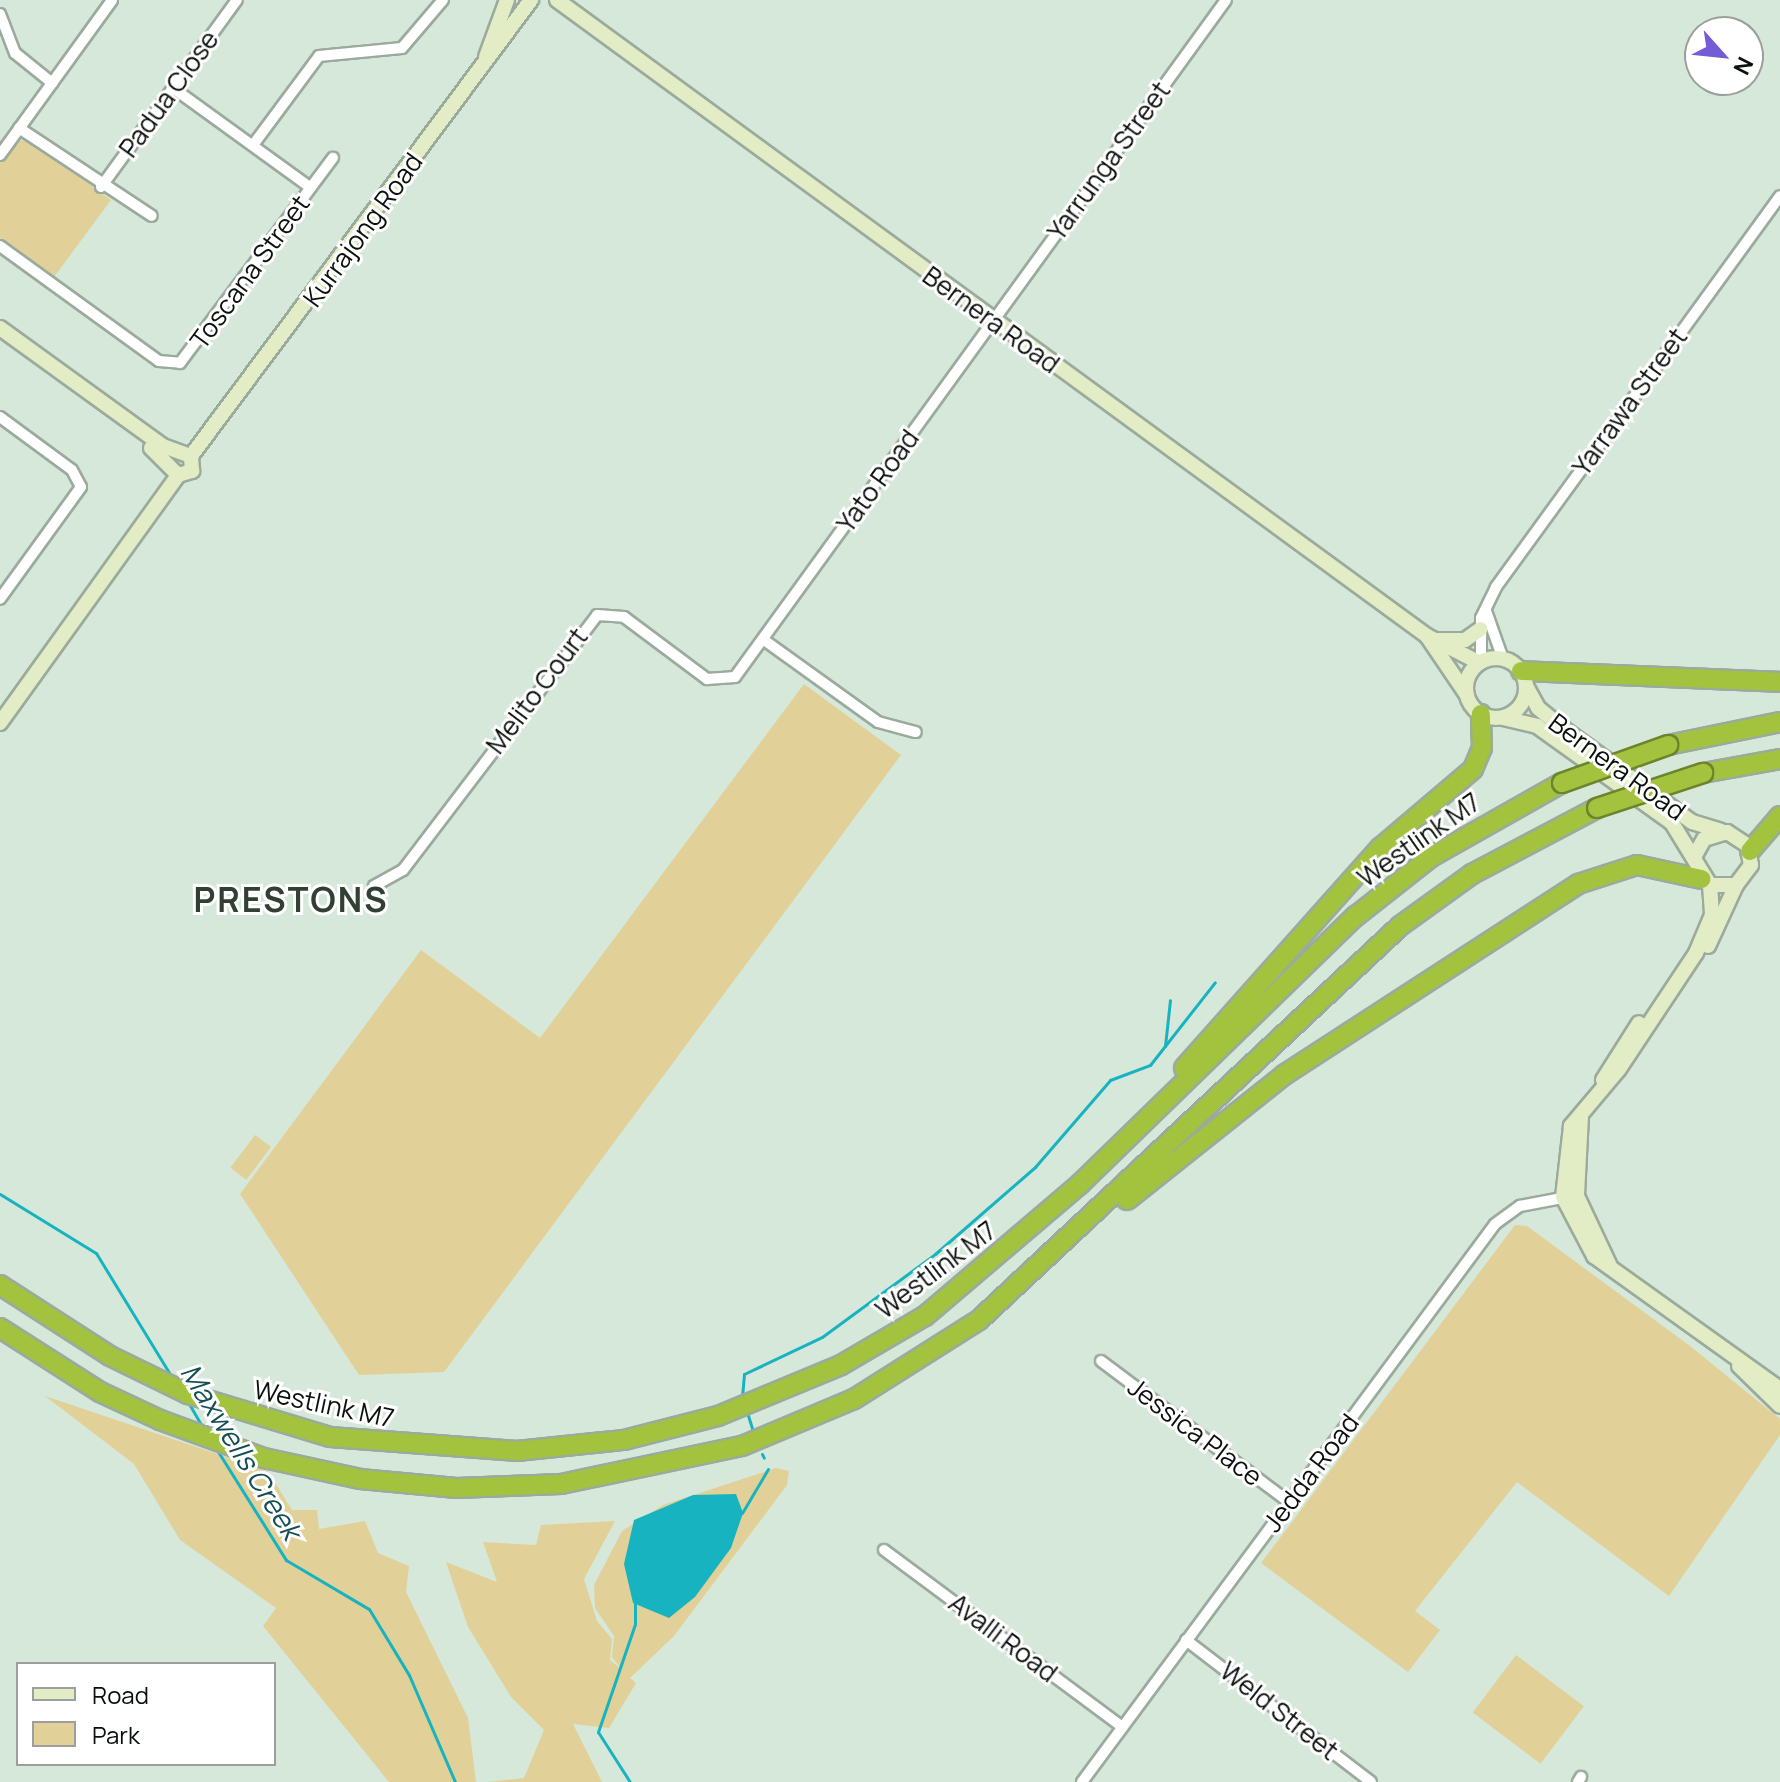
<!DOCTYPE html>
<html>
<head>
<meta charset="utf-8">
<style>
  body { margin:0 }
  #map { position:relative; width:1780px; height:1782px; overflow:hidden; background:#d6e8d9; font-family:Manrope,sans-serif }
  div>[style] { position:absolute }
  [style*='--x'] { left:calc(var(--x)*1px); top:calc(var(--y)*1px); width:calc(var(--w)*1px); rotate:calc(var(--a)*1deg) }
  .green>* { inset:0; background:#e1d198; transform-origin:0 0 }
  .water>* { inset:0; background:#18b3c1 }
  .stream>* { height:3px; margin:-1.5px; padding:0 1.5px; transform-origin:1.5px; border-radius:1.5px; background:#18b3c1 }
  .roads { filter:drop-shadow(2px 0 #9aab9d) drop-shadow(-2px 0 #9aab9d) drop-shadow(0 2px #9aab9d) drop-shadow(0 -2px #9aab9d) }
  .street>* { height:10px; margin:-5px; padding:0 5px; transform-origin:5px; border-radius:5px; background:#fff }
  .secondary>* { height:14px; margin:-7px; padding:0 7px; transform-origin:7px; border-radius:7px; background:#e3edc5 }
  .secondary>.ring { margin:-7px; padding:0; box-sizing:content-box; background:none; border:14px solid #e3edc5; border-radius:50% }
  .highway>* { height:18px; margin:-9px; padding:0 9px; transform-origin:9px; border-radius:9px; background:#a3c33e }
  .bridges { filter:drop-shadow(2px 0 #6d842c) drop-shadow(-2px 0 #6d842c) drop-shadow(0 2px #6d842c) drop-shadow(0 -2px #6d842c) }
  .highway-bridge>* { height:18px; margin:-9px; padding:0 9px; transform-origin:9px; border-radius:9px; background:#a3c33e }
  span { translate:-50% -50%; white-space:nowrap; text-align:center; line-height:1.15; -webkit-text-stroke:6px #fff; paint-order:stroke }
  .street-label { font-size:26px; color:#0a100b }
  .water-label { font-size:28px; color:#134e53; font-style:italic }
  .district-label { font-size:34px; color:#314033; font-weight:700; letter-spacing:2px }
  .legend { position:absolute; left:16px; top:1662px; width:260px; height:104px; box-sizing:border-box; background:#fff; border:2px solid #9d9f9d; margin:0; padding:10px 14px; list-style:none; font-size:24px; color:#0a100b }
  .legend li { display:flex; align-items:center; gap:16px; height:40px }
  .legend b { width:40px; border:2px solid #9d9f9d }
  .north { position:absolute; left:1684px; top:16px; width:80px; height:80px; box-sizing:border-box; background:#fff; border:2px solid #9d9f9d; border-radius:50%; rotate:117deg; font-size:22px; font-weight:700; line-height:32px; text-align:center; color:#0a100b }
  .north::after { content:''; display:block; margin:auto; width:28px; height:36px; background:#735cd6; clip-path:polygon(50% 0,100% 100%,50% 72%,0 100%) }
</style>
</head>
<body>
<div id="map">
  <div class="green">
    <div style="clip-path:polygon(28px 140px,111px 200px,54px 277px,0 238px,0 162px,15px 141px)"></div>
    <div style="clip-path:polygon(804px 684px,901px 755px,444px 1372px,359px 1375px,240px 1194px,421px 950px,540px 1038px)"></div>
    <div style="left:255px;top:1135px;width:20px;height:41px;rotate:37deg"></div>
    <div style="clip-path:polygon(1515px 1225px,1527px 1226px,1690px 1346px,1780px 1419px,1780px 1435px,1669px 1596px,1517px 1482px,1415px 1611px,1440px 1630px,1408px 1672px,1261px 1563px)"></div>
    <div style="clip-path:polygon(45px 1396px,268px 1471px,292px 1510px,317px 1510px,319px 1529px,365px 1521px,378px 1553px,409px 1566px,406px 1592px,468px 1718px,476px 1782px,389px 1782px,263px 1626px,276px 1608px,180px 1540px,134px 1464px)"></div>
    <div style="clip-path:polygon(776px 1468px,789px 1471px,787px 1485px,674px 1636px,630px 1678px,636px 1683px,609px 1728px,573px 1724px,602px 1782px,486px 1782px,524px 1778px,544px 1730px,511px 1697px,468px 1627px,446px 1562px,497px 1582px,483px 1542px,536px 1545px,541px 1525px,615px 1521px,584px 1579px,597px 1621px,612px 1639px,610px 1660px,622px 1670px,612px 1657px,614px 1636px,595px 1608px,594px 1585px,622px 1531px,663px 1505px)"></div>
    <div style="left:1516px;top:1655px;width:85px;height:72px;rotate:37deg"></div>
  </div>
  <div class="water">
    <div style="clip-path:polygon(736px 1494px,743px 1513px,731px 1548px,695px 1597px,669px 1618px,633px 1603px,624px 1564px,634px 1520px,693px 1495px)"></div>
  </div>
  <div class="stream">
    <div style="--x:1165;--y:1046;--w:46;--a:-83.8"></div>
    <div style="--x:0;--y:1194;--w:113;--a:31.6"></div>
    <div style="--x:96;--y:1253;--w:148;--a:58.6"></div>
    <div style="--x:742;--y:1397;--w:23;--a:-85"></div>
    <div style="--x:744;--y:1374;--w:86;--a:-25.4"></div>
    <div style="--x:822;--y:1337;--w:140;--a:-36.3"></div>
    <div style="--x:935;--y:1254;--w:133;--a:-41"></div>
    <div style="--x:1035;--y:1167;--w:115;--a:-49.2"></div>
    <div style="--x:1110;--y:1080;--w:43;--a:-20.6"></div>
    <div style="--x:1150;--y:1065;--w:105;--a:-51.9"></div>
    <div style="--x:188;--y:1402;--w:28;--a:60"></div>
    <div style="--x:747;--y:1412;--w:21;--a:73"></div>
    <div style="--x:217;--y:1450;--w:130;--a:57.9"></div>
    <div style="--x:286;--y:1560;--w:96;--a:30.6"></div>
    <div style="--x:369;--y:1609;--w:77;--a:58.8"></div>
    <div style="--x:409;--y:1675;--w:116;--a:66.7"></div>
    <div style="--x:762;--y:1454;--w:4;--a:63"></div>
    <div style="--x:742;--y:1513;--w:51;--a:-59.4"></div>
    <div style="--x:630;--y:1782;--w:59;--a:-122.6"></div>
    <div style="--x:598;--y:1732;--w:114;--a:-71.1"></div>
    <div style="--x:635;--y:1624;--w:24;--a:-90"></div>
  </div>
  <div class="roads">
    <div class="street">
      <div style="--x:0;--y:14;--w:42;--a:69"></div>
      <div style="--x:15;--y:53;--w:48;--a:39"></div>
      <div style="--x:173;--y:88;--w:170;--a:35.9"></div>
      <div style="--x:19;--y:128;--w:159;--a:33.5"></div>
      <div style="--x:253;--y:145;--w:111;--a:-53.4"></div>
      <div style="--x:319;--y:56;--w:83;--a:-5.5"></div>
      <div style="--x:402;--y:48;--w:63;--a:-49.5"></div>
      <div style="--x:0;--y:155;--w:191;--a:-54.1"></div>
      <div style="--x:101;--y:187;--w:231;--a:-54"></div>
      <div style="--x:0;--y:246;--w:196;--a:35.9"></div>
      <div style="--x:159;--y:361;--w:21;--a:5"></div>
      <div style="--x:180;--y:363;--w:256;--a:-53.3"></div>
      <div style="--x:0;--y:417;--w:89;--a:36.4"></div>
      <div style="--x:72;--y:470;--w:19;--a:62"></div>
      <div style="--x:81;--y:487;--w:138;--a:125.9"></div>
      <div style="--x:1486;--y:611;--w:51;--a:70.5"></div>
      <div style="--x:764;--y:640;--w:140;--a:35.7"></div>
      <div style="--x:878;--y:722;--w:39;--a:15"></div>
      <div style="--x:1481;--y:662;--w:44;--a:-90"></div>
      <div style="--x:1481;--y:618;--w:34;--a:-64"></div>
      <div style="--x:1496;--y:587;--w:483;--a:-54"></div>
      <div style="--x:374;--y:886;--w:33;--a:-29"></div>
      <div style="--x:403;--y:870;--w:320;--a:-52.7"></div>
      <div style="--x:597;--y:615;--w:27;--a:4"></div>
      <div style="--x:624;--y:617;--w:104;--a:36.8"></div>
      <div style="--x:707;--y:679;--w:28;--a:-4"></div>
      <div style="--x:735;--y:677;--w:836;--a:-54.05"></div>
      <div style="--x:1101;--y:1361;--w:235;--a:36.9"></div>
      <div style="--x:884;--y:1550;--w:297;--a:36.6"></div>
      <div style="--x:1186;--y:1640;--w:233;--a:37.5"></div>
      <div style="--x:1082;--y:1782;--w:694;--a:-53.49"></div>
      <div style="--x:1495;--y:1224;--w:31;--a:-36"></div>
      <div style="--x:1520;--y:1206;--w:48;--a:-10.8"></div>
      <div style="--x:1578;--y:1782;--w:6;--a:-59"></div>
    </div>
    <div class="secondary">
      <div style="--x:557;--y:0;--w:1078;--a:36.17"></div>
      <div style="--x:1427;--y:636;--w:59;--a:27"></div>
      <div style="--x:486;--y:57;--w:61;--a:-69.8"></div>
      <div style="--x:0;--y:328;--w:201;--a:35.9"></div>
      <div style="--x:163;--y:446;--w:30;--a:20"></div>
      <div style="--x:151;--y:448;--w:38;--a:45"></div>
      <div style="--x:191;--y:456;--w:569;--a:-53.29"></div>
      <div style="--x:178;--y:475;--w:15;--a:-16"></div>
      <div style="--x:192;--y:471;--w:15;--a:-94"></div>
      <div style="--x:1427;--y:636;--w:71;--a:55.9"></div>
      <div style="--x:1437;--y:640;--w:28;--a:0"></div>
      <div style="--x:1465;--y:640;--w:19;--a:-35"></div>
      <div class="ring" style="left:1466px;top:658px;width:46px;height:46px"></div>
      <div style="--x:1526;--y:686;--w:25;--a:61"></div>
      <div style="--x:1538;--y:708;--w:33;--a:39"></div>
      <div style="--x:1564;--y:729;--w:158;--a:36"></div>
      <div style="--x:1692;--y:822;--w:30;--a:17"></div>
      <div style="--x:1503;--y:718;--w:35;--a:13"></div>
      <div style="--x:1537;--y:726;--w:166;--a:35.7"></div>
      <div style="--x:1672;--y:823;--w:73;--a:58.5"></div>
      <div style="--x:1710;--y:885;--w:26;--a:0"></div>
      <div style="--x:1736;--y:885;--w:25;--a:-53"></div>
      <div style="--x:1751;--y:865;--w:20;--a:-101"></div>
      <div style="--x:1747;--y:845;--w:24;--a:-147"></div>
      <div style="--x:1727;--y:832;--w:24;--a:163"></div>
      <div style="--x:1704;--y:839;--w:18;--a:119"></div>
      <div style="--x:0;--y:723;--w:305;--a:-54.3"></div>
      <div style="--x:1710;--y:885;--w:30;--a:86"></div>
      <div style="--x:1712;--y:915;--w:41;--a:112.8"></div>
      <div style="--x:1696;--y:953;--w:139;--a:123.6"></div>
      <div style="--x:1619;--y:1069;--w:75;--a:130.1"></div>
      <div style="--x:1571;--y:1126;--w:71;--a:96.4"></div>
      <div style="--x:1563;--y:1197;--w:67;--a:62.3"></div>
      <div style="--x:1594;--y:1256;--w:229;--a:35.6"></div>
      <div style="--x:1708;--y:946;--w:67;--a:-65.3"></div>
      <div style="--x:1603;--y:1080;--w:67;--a:-57.7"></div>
      <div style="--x:1581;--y:1116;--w:80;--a:92.9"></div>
      <div style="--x:1577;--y:1196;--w:77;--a:64.8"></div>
      <div style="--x:1739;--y:1366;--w:57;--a:44.3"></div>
    </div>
    <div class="highway">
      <div style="--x:1521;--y:671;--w:259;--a:2.4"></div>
      <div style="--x:1668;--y:745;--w:114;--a:-11.6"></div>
      <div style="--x:1703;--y:773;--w:78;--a:-10.3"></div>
      <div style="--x:1750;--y:851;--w:46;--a:-49.4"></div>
      <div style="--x:1184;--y:1068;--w:295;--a:-48.3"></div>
      <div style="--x:1380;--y:848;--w:122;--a:-40.3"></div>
      <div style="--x:1473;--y:769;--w:23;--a:-67"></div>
      <div style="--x:1482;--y:748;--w:34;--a:-92"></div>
      <div style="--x:1127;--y:1200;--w:201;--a:-38.5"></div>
      <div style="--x:1284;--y:1075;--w:351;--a:-33"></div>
      <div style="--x:1578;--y:884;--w:62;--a:-17.9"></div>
      <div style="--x:1637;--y:865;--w:66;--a:12.2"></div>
      <div style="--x:0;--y:1285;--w:131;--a:32.8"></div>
      <div style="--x:110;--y:1356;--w:87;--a:26"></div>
      <div style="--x:188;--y:1394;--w:148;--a:16.8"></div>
      <div style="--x:330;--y:1437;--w:188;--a:4.3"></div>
      <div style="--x:517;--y:1451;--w:108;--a:-5.9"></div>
      <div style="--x:624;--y:1440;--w:97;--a:-14.3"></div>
      <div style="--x:718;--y:1416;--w:133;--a:-22.5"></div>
      <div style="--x:841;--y:1365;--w:97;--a:-30.3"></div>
      <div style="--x:925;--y:1316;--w:204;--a:-40.4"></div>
      <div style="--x:1080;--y:1184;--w:385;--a:-44.2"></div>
      <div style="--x:1356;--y:916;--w:95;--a:-38.2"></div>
      <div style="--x:1431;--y:857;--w:150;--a:-29.5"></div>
      <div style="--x:0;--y:1328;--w:119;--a:32.6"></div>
      <div style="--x:100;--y:1392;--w:66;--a:25"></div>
      <div style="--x:160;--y:1420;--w:111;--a:20.1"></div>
      <div style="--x:264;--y:1458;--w:98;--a:12.3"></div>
      <div style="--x:360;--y:1479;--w:97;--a:5.3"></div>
      <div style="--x:457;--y:1488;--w:104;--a:-2.2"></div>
      <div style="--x:561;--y:1484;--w:185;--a:-11.9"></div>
      <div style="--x:742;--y:1446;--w:121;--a:-22.8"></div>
      <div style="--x:854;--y:1399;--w:148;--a:-32.3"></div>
      <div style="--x:979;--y:1320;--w:577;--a:-43.1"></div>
      <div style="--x:1400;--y:926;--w:89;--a:-35.8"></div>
      <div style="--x:1472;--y:874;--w:141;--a:-27.8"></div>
    </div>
  </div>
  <div class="bridges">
    <div class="highway-bridge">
      <div style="--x:1562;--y:783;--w:113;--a:-19.7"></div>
      <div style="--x:1597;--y:808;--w:112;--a:-18.3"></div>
    </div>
  </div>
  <div class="street-label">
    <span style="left:169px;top:94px;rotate:-54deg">Padua Close</span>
    <span style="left:1109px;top:161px;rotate:-54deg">Yarrunga Street</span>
    <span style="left:363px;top:230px;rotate:-54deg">Kurrajong Road</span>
    <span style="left:250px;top:272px;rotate:-54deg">Toscana Street</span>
    <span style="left:991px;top:320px;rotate:36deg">Bernera Road</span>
    <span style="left:1630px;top:402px;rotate:-54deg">Yarrawa Street</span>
    <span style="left:878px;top:481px;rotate:-54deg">Yato Road</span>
    <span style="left:537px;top:691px;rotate:-53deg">Melito Court</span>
    <span style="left:1617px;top:767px;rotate:36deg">Bernera Road</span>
    <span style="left:1419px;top:840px;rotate:-35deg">Westlink M7</span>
    <span style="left:936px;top:1270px;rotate:-37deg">Westlink M7</span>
    <span style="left:324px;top:1404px;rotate:12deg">Westlink M7</span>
    <span style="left:1195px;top:1432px;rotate:37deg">Jessica Place</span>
    <span style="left:1311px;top:1473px;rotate:-53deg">Jedda Road</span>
    <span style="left:1003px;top:1638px;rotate:37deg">Avalli Road</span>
    <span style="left:1279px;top:1711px;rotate:38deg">Weld Street</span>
  </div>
  <div class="water-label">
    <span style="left:242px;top:1451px;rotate:58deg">Maxwells Creek</span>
  </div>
  <div class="district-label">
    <span style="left:291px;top:900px">PRESTONS</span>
  </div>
  <ul class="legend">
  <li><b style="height:10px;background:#e3edc5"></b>Road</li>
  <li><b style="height:22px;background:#e1d198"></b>Park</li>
  </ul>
  <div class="north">N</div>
</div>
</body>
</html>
